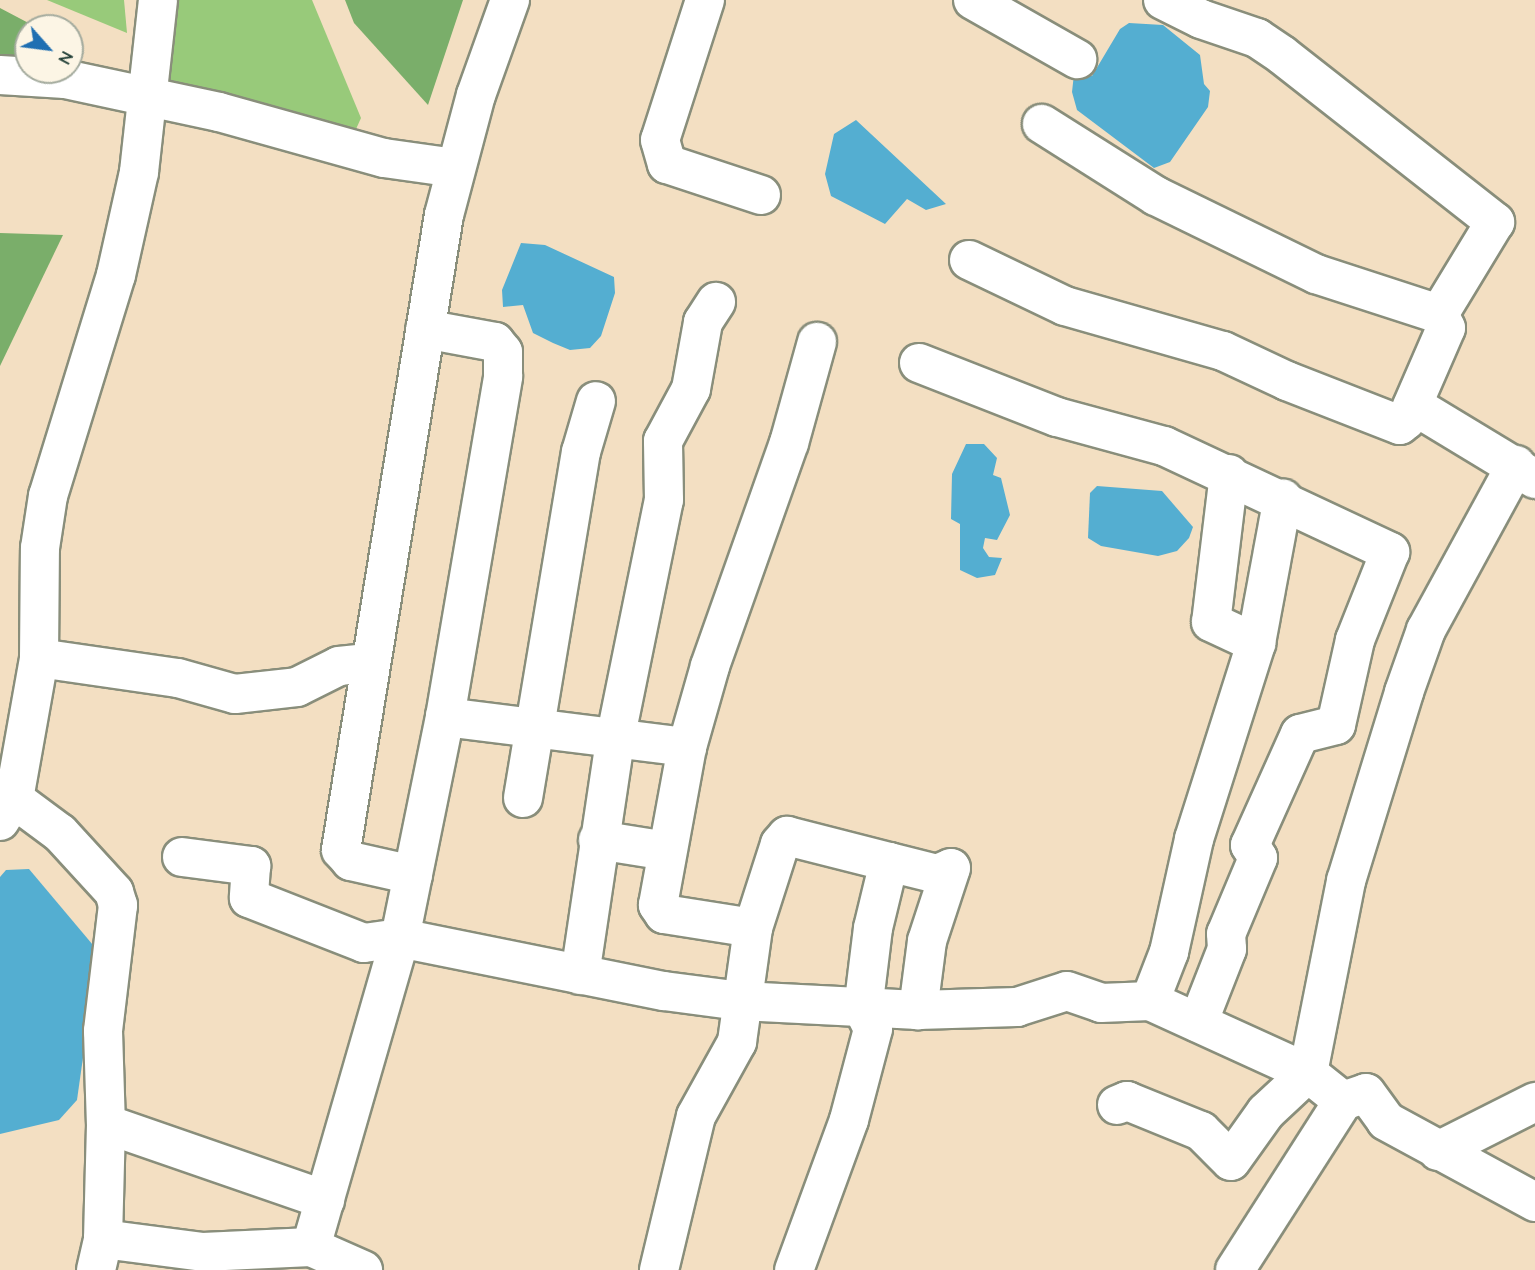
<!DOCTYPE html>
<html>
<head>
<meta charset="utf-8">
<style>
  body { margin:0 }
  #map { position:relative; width:1535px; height:1270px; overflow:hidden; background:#f3dfc2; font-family:"Comic Neue",sans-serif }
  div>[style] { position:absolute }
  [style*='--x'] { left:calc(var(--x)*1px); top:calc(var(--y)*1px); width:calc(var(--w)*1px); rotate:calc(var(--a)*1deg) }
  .green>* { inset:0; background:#98ca7a }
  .forest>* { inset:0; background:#7aae6a }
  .water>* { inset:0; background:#54aed1 }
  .roads { filter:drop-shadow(2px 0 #898e7b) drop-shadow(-2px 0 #898e7b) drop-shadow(0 2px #898e7b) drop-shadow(0 -2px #898e7b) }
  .minor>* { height:38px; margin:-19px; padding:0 19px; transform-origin:19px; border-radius:19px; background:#fff }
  span { translate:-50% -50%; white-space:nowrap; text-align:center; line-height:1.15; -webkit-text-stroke:5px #fcf5e5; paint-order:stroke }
  .north { position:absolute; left:14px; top:14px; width:70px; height:70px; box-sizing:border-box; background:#fcf5e5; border:2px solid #a4ab9e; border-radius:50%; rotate:118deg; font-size:19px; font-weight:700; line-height:28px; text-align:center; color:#1f3d34 }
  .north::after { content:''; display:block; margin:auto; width:24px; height:32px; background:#1f6fb2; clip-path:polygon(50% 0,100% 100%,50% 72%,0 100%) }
</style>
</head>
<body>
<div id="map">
  <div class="green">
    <div style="clip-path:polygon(47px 0,124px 0,127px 33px)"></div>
    <div style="clip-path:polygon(166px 0,312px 0,361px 118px,352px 138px,194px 98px,160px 78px)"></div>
  </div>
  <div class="forest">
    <div style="clip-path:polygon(345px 0,463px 0,428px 105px,354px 23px)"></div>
    <div style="clip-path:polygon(0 8px,38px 28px,28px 28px,28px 68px,0 68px)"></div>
    <div style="clip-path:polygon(0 233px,63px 235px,0 366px)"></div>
  </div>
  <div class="water">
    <div style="clip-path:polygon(1129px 23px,1163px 25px,1200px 55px,1204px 84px,1210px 91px,1208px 107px,1170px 162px,1154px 168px,1077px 110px,1072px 92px,1074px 74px,1092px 76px,1120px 29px)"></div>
    <div style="clip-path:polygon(856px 120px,946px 204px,926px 210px,907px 199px,885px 224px,831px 196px,825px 174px,834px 134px)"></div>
    <div style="clip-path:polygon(521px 243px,545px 245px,614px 277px,615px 293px,601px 336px,590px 348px,570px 350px,553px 343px,533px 333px,523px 305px,503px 307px,502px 290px)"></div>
    <div style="clip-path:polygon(966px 444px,984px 444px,997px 458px,993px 475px,1001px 478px,1010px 515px,997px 540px,985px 538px,983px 548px,989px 557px,1002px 558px,995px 575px,977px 578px,960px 570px,960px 524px,951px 519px,952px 474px)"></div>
    <div style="clip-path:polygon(1097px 486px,1162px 491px,1193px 527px,1189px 538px,1177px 551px,1158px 556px,1101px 546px,1088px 538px,1090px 493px)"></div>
    <div style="clip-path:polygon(29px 869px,98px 951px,77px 1100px,59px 1120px,0 1134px,0 877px,6px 870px)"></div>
  </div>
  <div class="roads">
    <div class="minor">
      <div style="--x:705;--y:0;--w:147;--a:107.8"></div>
      <div style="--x:660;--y:140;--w:25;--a:74"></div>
      <div style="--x:667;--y:164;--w:99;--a:18.3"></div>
      <div style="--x:973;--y:0;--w:120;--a:29.6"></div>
      <div style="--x:1163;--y:0;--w:42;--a:26.6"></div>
      <div style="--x:1201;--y:19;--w:59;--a:18.7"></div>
      <div style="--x:1257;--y:38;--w:30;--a:34"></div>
      <div style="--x:1282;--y:55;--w:271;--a:38.1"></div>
      <div style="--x:1495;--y:222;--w:108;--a:121.3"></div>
      <div style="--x:0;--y:75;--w:65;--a:3.5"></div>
      <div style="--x:65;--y:79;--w:157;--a:12.1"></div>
      <div style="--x:219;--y:112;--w:171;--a:15.6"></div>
      <div style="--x:384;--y:158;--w:72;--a:8"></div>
      <div style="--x:969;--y:260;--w:106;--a:25.6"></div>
      <div style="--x:1065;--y:306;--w:164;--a:15.9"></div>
      <div style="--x:1223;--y:351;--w:71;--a:25.1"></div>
      <div style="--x:1287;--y:381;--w:121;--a:21.3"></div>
      <div style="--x:1400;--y:425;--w:8;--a:-40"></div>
      <div style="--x:1406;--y:420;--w:100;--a:-66.5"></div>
      <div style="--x:1446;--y:328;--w:16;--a:-117"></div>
      <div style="--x:1439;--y:314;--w:129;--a:-162"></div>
      <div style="--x:1316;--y:274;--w:178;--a:-154"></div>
      <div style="--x:1156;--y:196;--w:135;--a:-147.7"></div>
      <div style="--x:919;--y:363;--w:148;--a:21.4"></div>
      <div style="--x:1057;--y:417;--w:111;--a:15.2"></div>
      <div style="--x:1164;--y:446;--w:250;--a:25.1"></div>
      <div style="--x:1390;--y:552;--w:95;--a:111.7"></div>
      <div style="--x:1355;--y:640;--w:87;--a:102.6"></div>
      <div style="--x:1336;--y:725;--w:37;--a:166"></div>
      <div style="--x:1300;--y:734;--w:122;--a:114.2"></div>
      <div style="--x:1250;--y:845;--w:15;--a:58"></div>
      <div style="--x:1258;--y:858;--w:82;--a:112.8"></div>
      <div style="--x:1226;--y:934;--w:15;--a:86"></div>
      <div style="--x:1227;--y:949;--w:79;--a:111.4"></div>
      <div style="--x:1413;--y:405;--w:143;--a:31.2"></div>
      <div style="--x:1229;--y:474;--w:149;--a:96.9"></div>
      <div style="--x:1211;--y:622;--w:50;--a:25"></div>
      <div style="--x:39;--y:658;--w:140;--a:8.2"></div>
      <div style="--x:178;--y:678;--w:59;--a:15.7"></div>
      <div style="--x:235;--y:694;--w:62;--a:-6.4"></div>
      <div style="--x:297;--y:687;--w:47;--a:-26.6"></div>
      <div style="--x:339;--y:666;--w:29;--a:-6"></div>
      <div style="--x:445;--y:717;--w:244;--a:7.1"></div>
      <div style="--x:523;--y:798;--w:351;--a:-80.5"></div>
      <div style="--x:581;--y:452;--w:53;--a:-73.6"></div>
      <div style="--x:14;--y:799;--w:57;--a:36.5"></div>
      <div style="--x:60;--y:833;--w:80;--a:47.5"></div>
      <div style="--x:114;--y:892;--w:14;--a:73"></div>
      <div style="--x:118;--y:905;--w:127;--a:96.8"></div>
      <div style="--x:103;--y:1031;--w:93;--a:88.2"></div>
      <div style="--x:0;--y:821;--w:26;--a:-58"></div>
      <div style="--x:14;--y:799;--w:143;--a:-79.9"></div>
      <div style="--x:39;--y:658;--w:110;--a:-89.5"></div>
      <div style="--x:40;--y:548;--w:53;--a:-81.3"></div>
      <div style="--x:48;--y:496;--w:231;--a:-72.9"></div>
      <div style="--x:116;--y:275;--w:106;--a:-77.4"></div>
      <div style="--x:139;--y:172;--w:173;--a:-83.7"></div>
      <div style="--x:598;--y:840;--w:70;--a:9.1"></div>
      <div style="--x:182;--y:857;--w:70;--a:7.4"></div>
      <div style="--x:251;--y:866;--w:32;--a:94"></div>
      <div style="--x:249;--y:898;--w:123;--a:21.4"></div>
      <div style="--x:364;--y:943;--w:36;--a:-8"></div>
      <div style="--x:400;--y:938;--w:269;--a:11.4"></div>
      <div style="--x:664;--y:991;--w:78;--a:7.4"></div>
      <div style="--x:741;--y:1001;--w:177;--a:2.9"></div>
      <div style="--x:918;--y:1010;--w:99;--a:-1.7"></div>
      <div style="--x:1017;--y:1007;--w:52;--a:-17.7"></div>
      <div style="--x:1067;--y:991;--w:36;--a:19"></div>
      <div style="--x:1101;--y:1003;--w:49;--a:-2.3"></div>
      <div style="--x:1150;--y:1001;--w:174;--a:24.5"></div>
      <div style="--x:1308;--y:1073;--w:45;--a:38.7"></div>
      <div style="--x:1343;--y:1101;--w:24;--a:-19"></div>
      <div style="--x:1366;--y:1093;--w:34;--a:54"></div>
      <div style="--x:1386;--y:1121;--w:170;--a:28.5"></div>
      <div style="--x:889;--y:862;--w:49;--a:14"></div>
      <div style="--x:937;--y:874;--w:15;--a:-23"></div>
      <div style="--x:951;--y:868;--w:77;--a:108.2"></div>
      <div style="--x:927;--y:941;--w:70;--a:97.4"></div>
      <div style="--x:413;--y:875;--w:64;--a:-167.3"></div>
      <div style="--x:351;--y:861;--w:15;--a:-132"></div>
      <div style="--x:341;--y:850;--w:643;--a:-80.79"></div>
      <div style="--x:444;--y:215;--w:124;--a:-75.1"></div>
      <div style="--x:476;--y:95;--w:101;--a:-70.3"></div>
      <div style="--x:753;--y:928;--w:88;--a:-72.2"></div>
      <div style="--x:780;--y:844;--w:11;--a:-49"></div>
      <div style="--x:787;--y:836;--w:105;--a:14.3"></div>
      <div style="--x:889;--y:862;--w:68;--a:103.6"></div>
      <div style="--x:873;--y:928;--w:82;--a:97"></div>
      <div style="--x:863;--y:1009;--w:22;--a:63"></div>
      <div style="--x:873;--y:1029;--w:94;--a:104.8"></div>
      <div style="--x:849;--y:1120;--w:160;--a:110.1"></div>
      <div style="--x:580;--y:975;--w:238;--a:-81.5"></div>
      <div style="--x:615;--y:740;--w:245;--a:-78.5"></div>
      <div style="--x:664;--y:500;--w:59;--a:-91"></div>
      <div style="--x:663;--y:441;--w:59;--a:-61.7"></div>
      <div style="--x:691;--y:389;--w:68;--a:-79.8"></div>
      <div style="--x:703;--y:322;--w:24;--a:-57"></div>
      <div style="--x:1150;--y:1001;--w:53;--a:-68.8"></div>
      <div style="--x:1169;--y:952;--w:116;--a:-77.5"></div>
      <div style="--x:1194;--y:839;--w:206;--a:-72.4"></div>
      <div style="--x:1256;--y:643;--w:147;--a:-79.5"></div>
      <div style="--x:1117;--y:1105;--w:11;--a:-22"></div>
      <div style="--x:1127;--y:1101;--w:80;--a:22.1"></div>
      <div style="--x:1201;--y:1131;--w:42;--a:45"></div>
      <div style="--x:1231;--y:1161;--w:60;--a:-54.5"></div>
      <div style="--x:1266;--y:1112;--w:57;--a:-42.9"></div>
      <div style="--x:1308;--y:1073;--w:196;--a:-78.8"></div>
      <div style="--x:1346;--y:881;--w:198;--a:-72.9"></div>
      <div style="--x:1404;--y:692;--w:66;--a:-70.5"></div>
      <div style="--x:1426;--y:630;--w:188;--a:-61.4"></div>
      <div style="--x:1438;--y:1151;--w:109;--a:-26.8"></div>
      <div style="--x:103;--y:1239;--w:101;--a:7.4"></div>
      <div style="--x:203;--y:1252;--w:108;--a:-2.7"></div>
      <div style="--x:311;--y:1247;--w:57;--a:23.9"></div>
      <div style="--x:311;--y:1247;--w:322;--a:-73.9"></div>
      <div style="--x:400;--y:938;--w:226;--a:-78.5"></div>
      <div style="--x:445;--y:717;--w:346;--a:-80.3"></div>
      <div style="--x:503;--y:376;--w:24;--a:-90"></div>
      <div style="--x:503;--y:352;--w:13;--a:-129"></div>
      <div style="--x:495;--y:342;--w:71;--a:-169.5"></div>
      <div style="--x:96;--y:1270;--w:32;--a:-77"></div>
      <div style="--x:103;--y:1239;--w:115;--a:-88.5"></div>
      <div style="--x:106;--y:1124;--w:232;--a:19.1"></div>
      <div style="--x:659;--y:1270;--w:158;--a:-76.5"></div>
      <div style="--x:696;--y:1116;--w:85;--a:-61"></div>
      <div style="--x:737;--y:1042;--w:115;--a:-82"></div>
      <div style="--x:753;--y:928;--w:90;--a:-171.1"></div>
      <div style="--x:664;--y:914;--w:11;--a:-124"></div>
      <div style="--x:658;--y:905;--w:161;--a:-79.6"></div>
      <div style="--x:687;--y:747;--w:84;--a:-74.1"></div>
      <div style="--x:710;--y:666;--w:237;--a:-70.5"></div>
      <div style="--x:789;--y:443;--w:105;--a:-74.5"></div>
      <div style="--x:1235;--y:1270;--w:201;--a:-57.4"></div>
    </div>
  </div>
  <div class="north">N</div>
</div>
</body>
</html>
